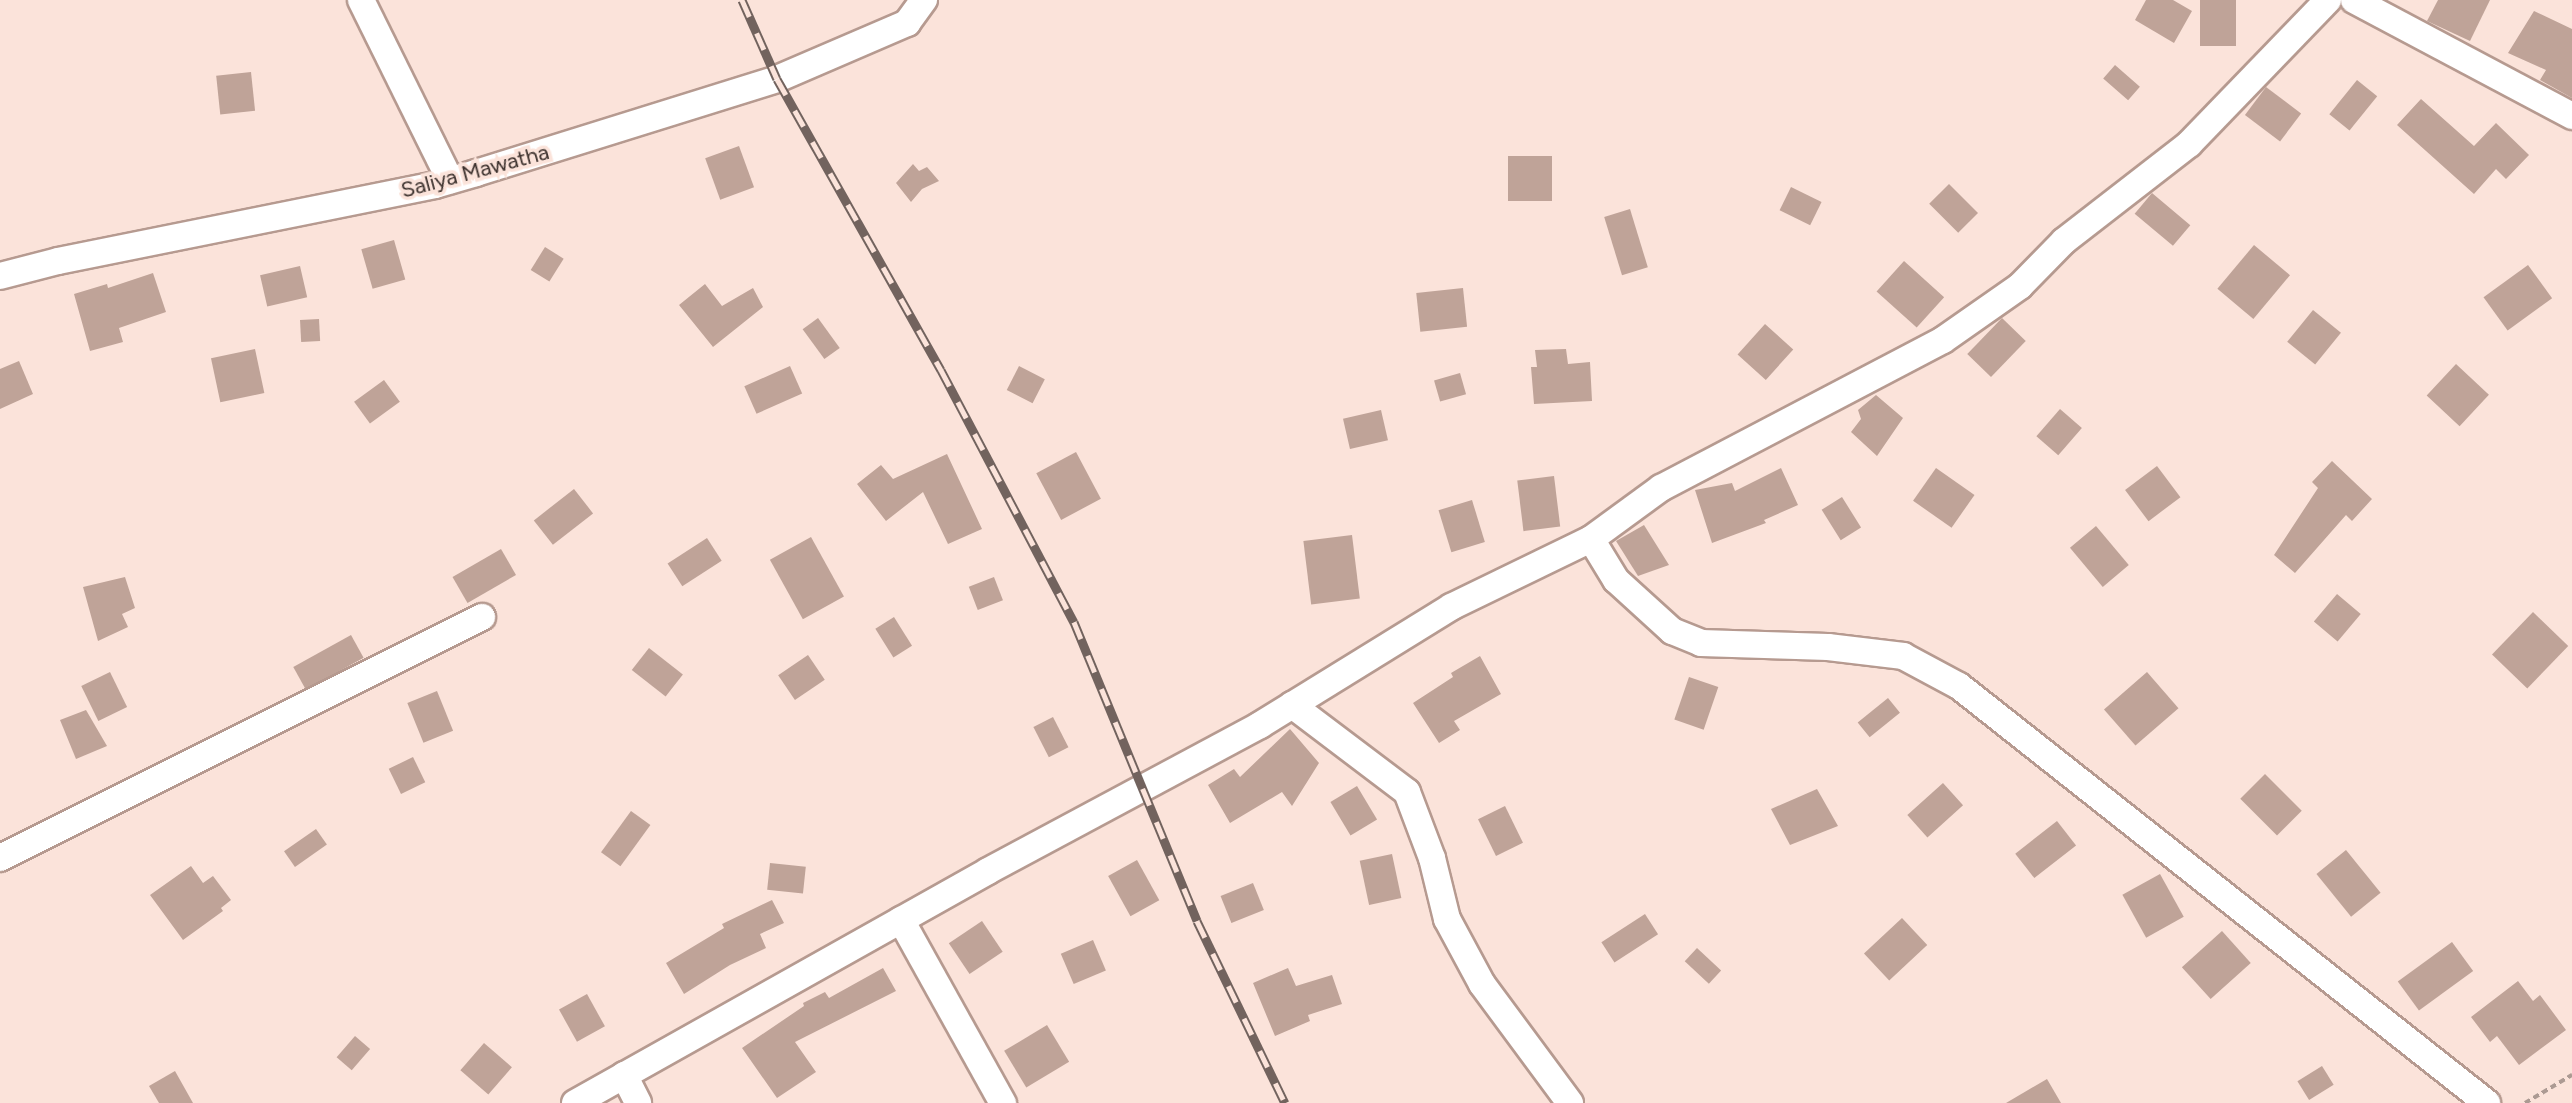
<!DOCTYPE html>
<html>
<head>
<meta charset="utf-8">
<style>
  body { margin:0 }
  #map { position:relative; width:2572px; height:1103px; overflow:hidden; background:#fbe3da; font-family:Figtree,sans-serif }
  div>[style] { position:absolute }
  [style*='--x'] { left:calc(var(--x)*1px); top:calc(var(--y)*1px); width:calc(var(--w)*1px); rotate:calc(var(--a)*1deg) }
  .building>* { inset:0; background:#bfa398; transform-origin:0 0 }
  .path>* { height:4px; margin-top:-2px; transform-origin:0; background:repeating-linear-gradient(90deg,#ac9a93 0 6px,transparent 0 10px) }
  .roads { filter:drop-shadow(2px 0 #b69a90) drop-shadow(-2px 0 #b69a90) drop-shadow(0 2px #b69a90) drop-shadow(0 -2px #b69a90) }
  .minor>* { height:26px; margin:-13px; padding:0 13px; transform-origin:13px; border-radius:13px; background:#fff }
  .rail>* { height:9px; margin-top:-4.5px; transform-origin:0; background:repeating-linear-gradient(90deg,#fbe3da 0 18px,#72635e 0 36px); box-sizing:border-box; border-block:2px solid #72635e }
  span { translate:-50% -50%; white-space:nowrap; text-align:center; line-height:1.15; -webkit-text-stroke:7px #fbe3da; paint-order:stroke }
  .street-label { font-size:22px; color:#3c312d }
</style>
</head>
<body>
<div id="map">
  <div class="building">
    <div style="clip-path:polygon(2146px 0,2173px 0,2192px 11px,2174px 43px,2135px 20px)"></div>
    <div style="left:2200px;top:0;width:36px;height:46px"></div>
    <div style="clip-path:polygon(2438px 0,2490px 0,2470px 41px,2427px 21px)"></div>
    <div style="clip-path:polygon(2534px 11px,2572px 29px,2572px 98px,2540px 80px,2546px 70px,2508px 53px)"></div>
    <div style="left:2115px;top:65px;width:33px;height:18px;rotate:41deg"></div>
    <div style="left:251px;top:72px;width:39px;height:35px;rotate:84deg"></div>
    <div style="left:2357px;top:80px;width:26px;height:44px;rotate:39deg"></div>
    <div style="left:2266px;top:87px;width:44px;height:35px;rotate:37deg"></div>
    <div style="clip-path:polygon(2421px 99px,2474px 146px,2496px 123px,2529px 155px,2506px 179px,2496px 169px,2474px 194px,2397px 125px)"></div>
    <div style="left:739px;top:146px;width:44px;height:36px;rotate:70deg"></div>
    <div style="left:1508px;top:156px;width:44px;height:45px"></div>
    <div style="clip-path:polygon(913px 164px,919px 171px,927px 167px,939px 181px,922px 189px,911px 202px,896px 183px)"></div>
    <div style="left:1949px;top:184px;width:41px;height:28px;rotate:45deg"></div>
    <div style="left:1791px;top:187px;width:34px;height:26px;rotate:26deg"></div>
    <div style="left:2152px;top:193px;width:50px;height:27px;rotate:40deg"></div>
    <div style="left:1630px;top:209px;width:61px;height:27px;rotate:73deg"></div>
    <div style="left:394px;top:240px;width:41px;height:34px;rotate:74deg"></div>
    <div style="left:2254px;top:245px;width:47px;height:57px;rotate:40deg"></div>
    <div style="left:545px;top:247px;width:22px;height:27px;rotate:32deg"></div>
    <div style="left:1904px;top:261px;width:54px;height:41px;rotate:42deg"></div>
    <div style="left:2528px;top:265px;width:41px;height:55px;rotate:54deg"></div>
    <div style="left:300px;top:266px;width:32px;height:41px;rotate:77deg"></div>
    <div style="clip-path:polygon(153px 273px,166px 312px,119px 328px,123px 342px,90px 351px,74px 294px,107px 284px,108px 288px)"></div>
    <div style="clip-path:polygon(705px 284px,722px 306px,753px 288px,763px 307px,713px 347px,679px 305px)"></div>
    <div style="left:1463px;top:288px;width:39px;height:47px;rotate:84deg"></div>
    <div style="left:2313px;top:310px;width:36px;height:41px;rotate:39deg"></div>
    <div style="left:818px;top:318px;width:37px;height:19px;rotate:54deg"></div>
    <div style="left:2002px;top:318px;width:33px;height:50px;rotate:44deg"></div>
    <div style="left:319px;top:319px;width:22px;height:19px;rotate:87deg"></div>
    <div style="left:1765px;top:324px;width:38px;height:41px;rotate:42deg"></div>
    <div style="left:255px;top:349px;width:45px;height:45px;rotate:78deg"></div>
    <div style="clip-path:polygon(1566px 349px,1568px 364px,1590px 362px,1592px 401px,1534px 404px,1531px 367px,1537px 367px,1535px 350px)"></div>
    <div style="clip-path:polygon(19px 361px,33px 394px,0 409px,0 369px)"></div>
    <div style="left:2456px;top:364px;width:45px;height:43px;rotate:43deg"></div>
    <div style="left:790px;top:366px;width:30px;height:50px;rotate:66deg"></div>
    <div style="left:1019px;top:366px;width:29px;height:27px;rotate:27deg"></div>
    <div style="left:1460px;top:373px;width:22px;height:27px;rotate:74deg"></div>
    <div style="left:384px;top:380px;width:27px;height:37px;rotate:54deg"></div>
    <div style="clip-path:polygon(1876px 395px,1903px 418px,1877px 456px,1851px 432px,1861px 419px,1858px 410px)"></div>
    <div style="left:2060px;top:409px;width:29px;height:36px;rotate:41deg"></div>
    <div style="left:1381px;top:410px;width:31px;height:39px;rotate:77deg"></div>
    <div style="left:1076px;top:452px;width:53px;height:45px;rotate:62deg"></div>
    <div style="clip-path:polygon(947px 454px,982px 529px,948px 544px,923px 492px,886px 521px,857px 484px,881px 465px,893px 479px)"></div>
    <div style="clip-path:polygon(2332px 461px,2372px 499px,2352px 521px,2346px 515px,2295px 573px,2274px 555px,2318px 488px,2312px 482px)"></div>
    <div style="left:2157px;top:466px;width:39px;height:40px;rotate:53deg"></div>
    <div style="clip-path:polygon(1781px 468px,1798px 505px,1764px 520px,1766px 523px,1712px 543px,1695px 490px,1732px 483px,1735px 491px)"></div>
    <div style="left:1936px;top:468px;width:47px;height:40px;rotate:35deg"></div>
    <div style="left:1554px;top:476px;width:51px;height:37px;rotate:83deg"></div>
    <div style="left:574px;top:489px;width:31px;height:51px;rotate:52deg"></div>
    <div style="left:1842px;top:497px;width:36px;height:24px;rotate:58deg"></div>
    <div style="left:1472px;top:500px;width:44px;height:35px;rotate:73deg"></div>
    <div style="clip-path:polygon(1644px 525px,1669px 565px,1638px 576px,1616px 541px)"></div>
    <div style="left:2096px;top:526px;width:51px;height:34px;rotate:50deg"></div>
    <div style="left:1352px;top:535px;width:64px;height:49px;rotate:83deg"></div>
    <div style="left:811px;top:537px;width:68px;height:47px;rotate:61deg"></div>
    <div style="left:707px;top:538px;width:27px;height:47px;rotate:57deg"></div>
    <div style="left:501px;top:549px;width:30px;height:56px;rotate:60deg"></div>
    <div style="clip-path:polygon(125px 577px,135px 608px,122px 614px,128px 627px,98px 641px,83px 587px)"></div>
    <div style="left:994px;top:577px;width:25px;height:27px;rotate:69deg"></div>
    <div style="left:2337px;top:594px;width:31px;height:36px;rotate:40deg"></div>
    <div style="left:2533px;top:612px;width:49px;height:59px;rotate:44deg"></div>
    <div style="left:894px;top:617px;width:34px;height:22px;rotate:58deg"></div>
    <div style="left:351px;top:635px;width:26px;height:66px;rotate:61deg"></div>
    <div style="left:649px;top:648px;width:43px;height:28px;rotate:38deg"></div>
    <div style="left:808px;top:655px;width:30px;height:36px;rotate:56deg"></div>
    <div style="clip-path:polygon(1480px 656px,1501px 694px,1454px 721px,1460px 730px,1439px 743px,1413px 703px,1453px 677px,1451px 673px)"></div>
    <div style="left:110px;top:672px;width:39px;height:32px;rotate:64deg"></div>
    <div style="left:2147px;top:672px;width:48px;height:57px;rotate:49deg"></div>
    <div style="left:1689px;top:677px;width:31px;height:45px;rotate:19deg"></div>
    <div style="left:437px;top:691px;width:43px;height:32px;rotate:68deg"></div>
    <div style="left:1888px;top:698px;width:19px;height:39px;rotate:51deg"></div>
    <div style="clip-path:polygon(86px 710px,107px 746px,76px 759px,60px 720px)"></div>
    <div style="left:1053px;top:717px;width:34px;height:22px;rotate:63deg"></div>
    <div style="clip-path:polygon(1290px 729px,1319px 763px,1292px 806px,1282px 792px,1230px 823px,1208px 785px,1234px 769px,1240px 777px)"></div>
    <div style="left:413px;top:757px;width:28px;height:27px;rotate:64deg"></div>
    <div style="left:2265px;top:774px;width:52px;height:35px;rotate:45deg"></div>
    <div style="left:1943px;top:783px;width:30px;height:48px;rotate:48deg"></div>
    <div style="left:1357px;top:786px;width:39px;height:31px;rotate:59deg"></div>
    <div style="clip-path:polygon(1817px 789px,1838px 826px,1790px 845px,1771px 809px)"></div>
    <div style="left:1505px;top:806px;width:41px;height:30px;rotate:64deg"></div>
    <div style="left:631px;top:811px;width:24px;height:51px;rotate:36deg"></div>
    <div style="left:2057px;top:821px;width:31px;height:53px;rotate:52deg"></div>
    <div style="left:316px;top:829px;width:19px;height:39px;rotate:55deg"></div>
    <div style="left:2346px;top:850px;width:55px;height:38px;rotate:51deg"></div>
    <div style="left:1392px;top:854px;width:45px;height:33px;rotate:78deg"></div>
    <div style="left:1137px;top:860px;width:46px;height:33px;rotate:61deg"></div>
    <div style="left:770px;top:863px;width:36px;height:27px;rotate:6deg"></div>
    <div style="clip-path:polygon(191px 866px,203px 883px,213px 876px,231px 900px,221px 908px,223px 911px,183px 940px,150px 895px)"></div>
    <div style="left:2160px;top:874px;width:49px;height:43px;rotate:61deg"></div>
    <div style="left:1253px;top:883px;width:29px;height:35px;rotate:68deg"></div>
    <div style="clip-path:polygon(772px 900px,784px 923px,760px 934px,766px 948px,730px 965px,684px 994px,666px 963px,724px 928px,722px 924px)"></div>
    <div style="left:1645px;top:914px;width:24px;height:52px;rotate:57deg"></div>
    <div style="left:1902px;top:918px;width:37px;height:52px;rotate:47deg"></div>
    <div style="left:982px;top:921px;width:37px;height:40px;rotate:56deg"></div>
    <div style="left:2222px;top:931px;width:43px;height:54px;rotate:48deg"></div>
    <div style="left:1093px;top:940px;width:33px;height:35px;rotate:67deg"></div>
    <div style="left:2452px;top:942px;width:36px;height:67px;rotate:54deg"></div>
    <div style="left:1697px;top:948px;width:33px;height:18px;rotate:43deg"></div>
    <div style="clip-path:polygon(883px 968px,896px 991px,795px 1042px,816px 1072px,777px 1098px,742px 1048px,804px 1006px,803px 1003px,825px 992px,829px 998px)"></div>
    <div style="clip-path:polygon(1288px 968px,1296px 986px,1332px 975px,1342px 1004px,1308px 1015px,1310px 1021px,1275px 1036px,1253px 983px)"></div>
    <div style="clip-path:polygon(2518px 981px,2533px 1001px,2540px 995px,2566px 1030px,2519px 1065px,2497px 1036px,2490px 1042px,2471px 1017px)"></div>
    <div style="left:587px;top:994px;width:37px;height:32px;rotate:61deg"></div>
    <div style="left:1047px;top:1025px;width:43px;height:50px;rotate:59deg"></div>
    <div style="left:355px;top:1036px;width:20px;height:28px;rotate:41deg"></div>
    <div style="left:484px;top:1043px;width:37px;height:36px;rotate:41deg"></div>
    <div style="left:2322px;top:1066px;width:22px;height:29px;rotate:58deg"></div>
    <div style="clip-path:polygon(175px 1071px,193px 1103px,159px 1103px,149px 1086px)"></div>
    <div style="clip-path:polygon(2047px 1079px,2061px 1103px,2006px 1103px)"></div>
  </div>
  <div class="path">
    <div style="--x:2525;--y:1103;--w:55;--a:-30.8"></div>
  </div>
  <div class="roads">
    <div class="minor">
      <div style="--x:361;--y:0;--w:201;--a:63.7"></div>
      <div style="--x:2354;--y:0;--w:247;--a:28"></div>
      <div style="--x:0;--y:276;--w:60;--a:-14.5"></div>
      <div style="--x:58;--y:261;--w:385;--a:-11.4"></div>
      <div style="--x:435;--y:185;--w:43;--a:-16.3"></div>
      <div style="--x:476;--y:173;--w:315;--a:-17.3"></div>
      <div style="--x:777;--y:79;--w:142;--a:-23.3"></div>
      <div style="--x:907;--y:23;--w:29;--a:-54"></div>
      <div style="--x:1591;--y:539;--w:48;--a:58.6"></div>
      <div style="--x:1616;--y:580;--w:76;--a:42.3"></div>
      <div style="--x:1672;--y:631;--w:31;--a:22"></div>
      <div style="--x:1701;--y:643;--w:127;--a:1.8"></div>
      <div style="--x:1828;--y:647;--w:76;--a:6.8"></div>
      <div style="--x:1903;--y:656;--w:64;--a:28.2"></div>
      <div style="--x:1959;--y:686;--w:673;--a:38.3"></div>
      <div style="--x:1292;--y:705;--w:144;--a:37.1"></div>
      <div style="--x:1407;--y:792;--w:71;--a:69.3"></div>
      <div style="--x:1432;--y:858;--w:63;--a:76.2"></div>
      <div style="--x:1447;--y:919;--w:74;--a:61.7"></div>
      <div style="--x:1482;--y:984;--w:148;--a:53.5"></div>
      <div style="--x:0;--y:858;--w:539;--a:-26.57"></div>
      <div style="--x:901;--y:920;--w:210;--a:60.9"></div>
      <div style="--x:624;--y:1075;--w:31;--a:63"></div>
      <div style="--x:575;--y:1103;--w:474;--a:-29.3"></div>
      <div style="--x:988;--y:871;--w:309;--a:-28.2"></div>
      <div style="--x:1260;--y:725;--w:225;--a:-31.7"></div>
      <div style="--x:1451;--y:607;--w:156;--a:-25.9"></div>
      <div style="--x:1591;--y:539;--w:87;--a:-36.1"></div>
      <div style="--x:1661;--y:488;--w:318;--a:-27.7"></div>
      <div style="--x:1943;--y:340;--w:94;--a:-35"></div>
      <div style="--x:2020;--y:286;--w:63;--a:-45.6"></div>
      <div style="--x:2064;--y:241;--w:158;--a:-37.8"></div>
      <div style="--x:2189;--y:144;--w:200;--a:-46"></div>
    </div>
  </div>
  <div class="rail">
    <div style="--x:742;--y:0;--w:86;--a:66.1"></div>
    <div style="--x:777;--y:79;--w:334;--a:60.6"></div>
    <div style="--x:941;--y:370;--w:285;--a:62.2"></div>
    <div style="--x:1074;--y:622;--w:323;--a:67.6"></div>
    <div style="--x:1197;--y:921;--w:202;--a:64.2"></div>
  </div>
  <div class="street-label">
    <span style="left:475px;top:171px;rotate:-15deg">Saliya Mawatha</span>
  </div>
</div>
</body>
</html>
